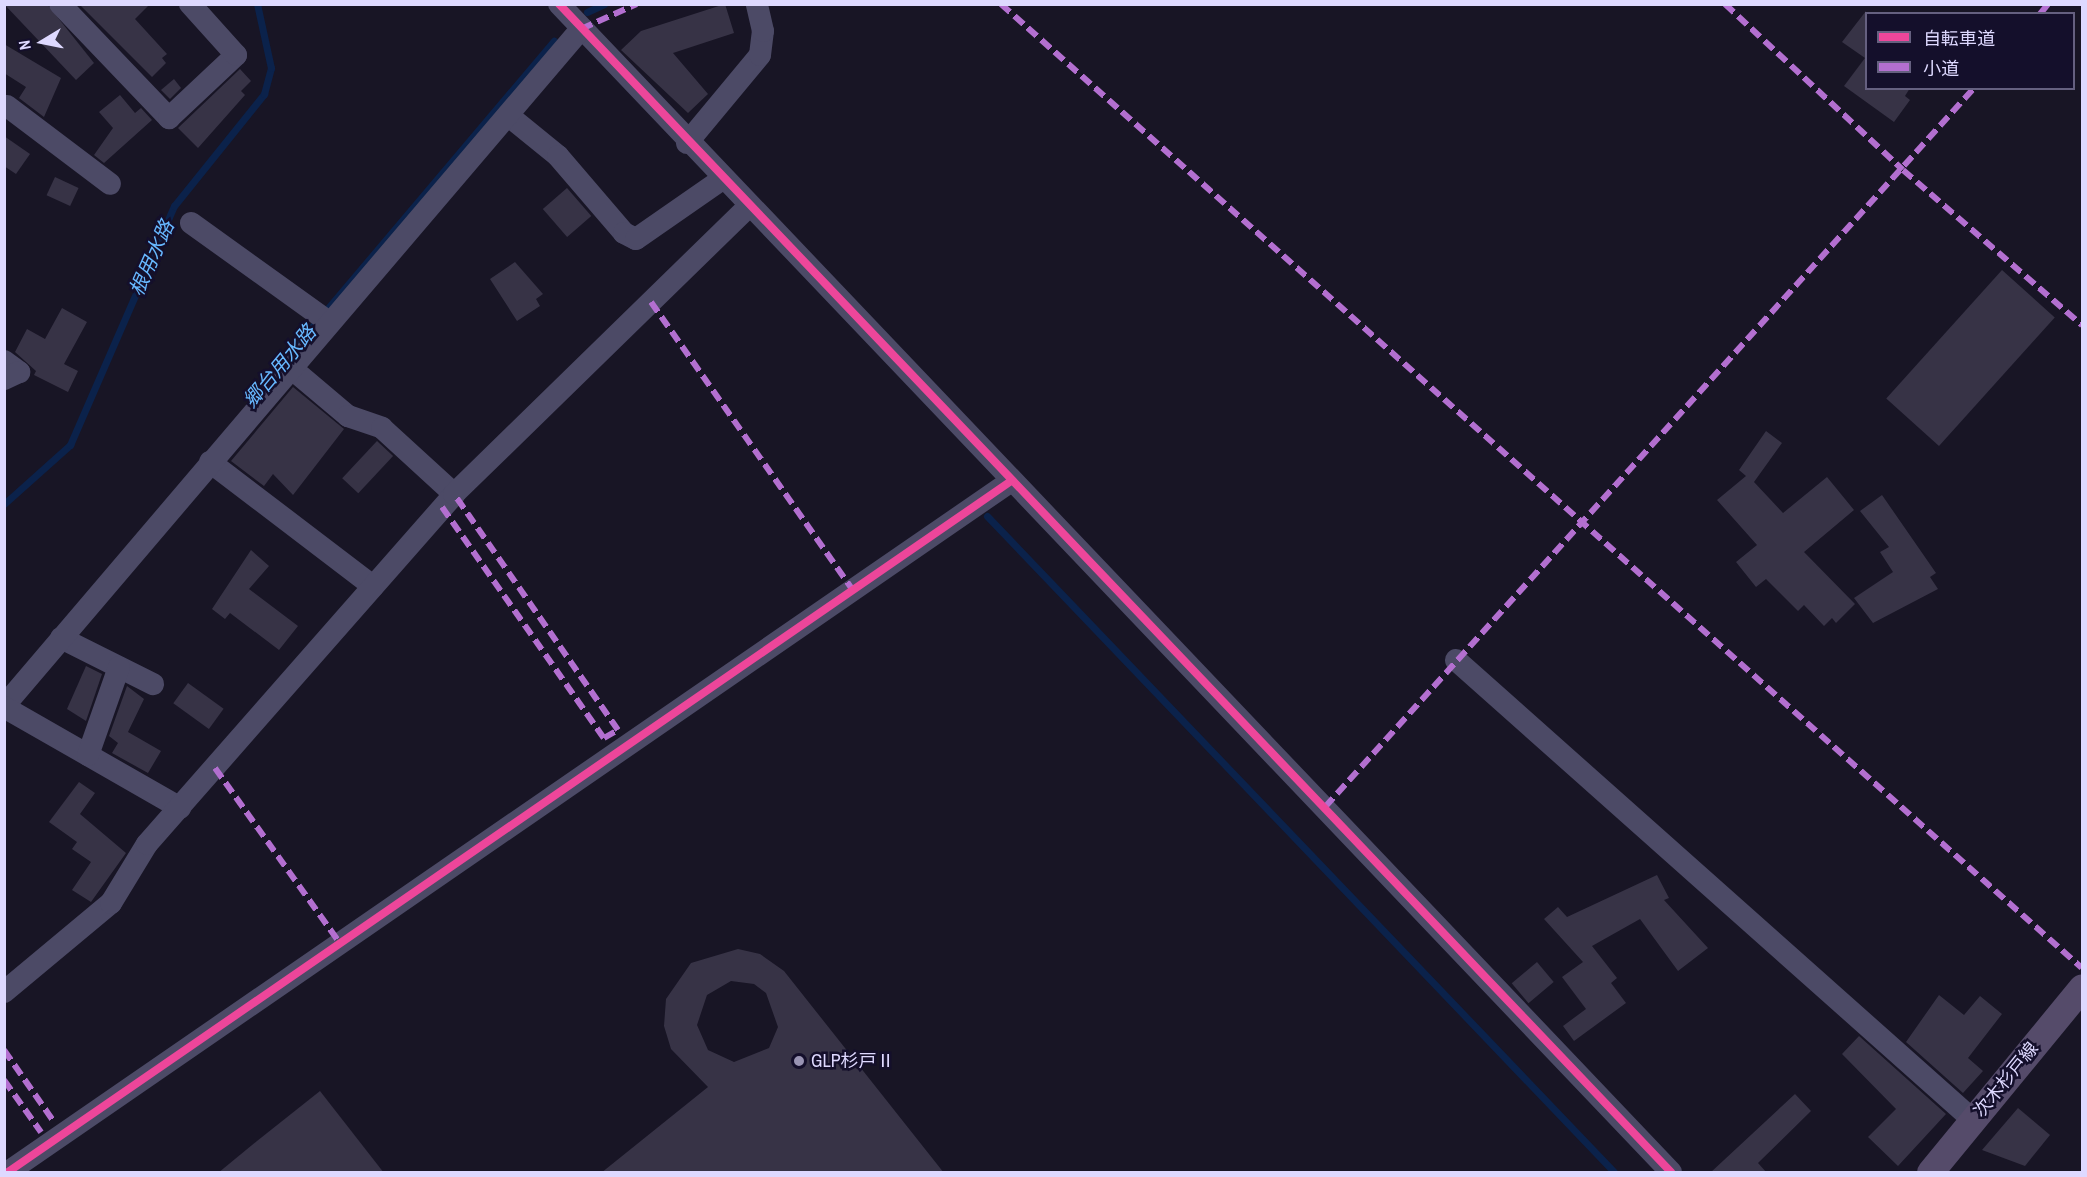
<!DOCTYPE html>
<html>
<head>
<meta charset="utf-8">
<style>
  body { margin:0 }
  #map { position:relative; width:2087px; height:1177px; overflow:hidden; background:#181525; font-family:"Archivo Narrow","Noto Sans JP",sans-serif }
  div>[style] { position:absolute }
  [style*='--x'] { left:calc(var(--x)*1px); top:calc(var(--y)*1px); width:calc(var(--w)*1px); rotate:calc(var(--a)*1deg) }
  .stream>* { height:7px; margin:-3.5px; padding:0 3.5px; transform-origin:3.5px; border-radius:3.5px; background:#0b224b }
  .building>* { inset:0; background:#373346; transform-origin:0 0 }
  .minor>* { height:22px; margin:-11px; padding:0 11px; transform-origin:11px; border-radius:11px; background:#4c4a66 }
  .major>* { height:27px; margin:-13.5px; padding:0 13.5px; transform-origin:13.5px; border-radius:13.5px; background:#554b6a }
  .quiet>* { height:6px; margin-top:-3px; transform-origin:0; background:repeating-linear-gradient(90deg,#b36fd0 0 12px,transparent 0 18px) }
  .cycleway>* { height:8px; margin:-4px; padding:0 4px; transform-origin:4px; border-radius:4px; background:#ed469a }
  .dots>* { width:16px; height:16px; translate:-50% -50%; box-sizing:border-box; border:3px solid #140f2b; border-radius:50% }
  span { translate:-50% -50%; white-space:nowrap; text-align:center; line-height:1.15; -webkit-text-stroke:5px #140f2b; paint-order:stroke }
  .poi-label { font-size:18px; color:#ded9ff }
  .left { translate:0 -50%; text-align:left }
  .street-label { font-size:18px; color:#ded9ff }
  .water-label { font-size:20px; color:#67b8ff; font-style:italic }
  .frame { position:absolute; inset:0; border:6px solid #ded9ff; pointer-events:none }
  .legend { position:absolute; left:1865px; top:12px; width:210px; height:78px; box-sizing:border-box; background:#140f2b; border:2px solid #656080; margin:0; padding:8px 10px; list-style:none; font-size:18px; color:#ded9ff }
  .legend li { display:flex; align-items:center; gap:12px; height:30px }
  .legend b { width:30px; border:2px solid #656080 }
  .north { position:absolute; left:12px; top:12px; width:60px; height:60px; -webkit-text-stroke:4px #140f2b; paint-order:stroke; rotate:260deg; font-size:16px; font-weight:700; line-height:24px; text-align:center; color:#ded9ff }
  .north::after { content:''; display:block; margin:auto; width:21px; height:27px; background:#ded9ff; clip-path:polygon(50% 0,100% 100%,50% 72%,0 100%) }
</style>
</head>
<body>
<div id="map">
  <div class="stream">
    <div style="--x:587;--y:12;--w:19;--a:-25"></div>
    <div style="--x:268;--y:379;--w:443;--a:-49.8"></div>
    <div style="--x:4;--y:504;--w:89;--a:-41.8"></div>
    <div style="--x:70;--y:445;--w:261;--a:-66.5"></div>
    <div style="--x:174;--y:206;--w:144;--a:-51.2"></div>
    <div style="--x:264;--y:94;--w:27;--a:-75"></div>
    <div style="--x:271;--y:68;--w:66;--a:-102.3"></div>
    <div style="--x:987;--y:516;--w:907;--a:46.29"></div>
  </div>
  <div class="building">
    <div style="clip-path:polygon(4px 4px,47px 4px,94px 63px,76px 80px)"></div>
    <div style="clip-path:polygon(79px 4px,150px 4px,135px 19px,167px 54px,162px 58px,166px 63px,152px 77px)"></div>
    <div style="clip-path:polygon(725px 4px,734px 33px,673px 53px,708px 94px,688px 113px,621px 50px,641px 31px)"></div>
    <div style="clip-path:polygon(1866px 11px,1866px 88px,1910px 88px,1905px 96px,1910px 100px,1894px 122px,1844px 86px,1865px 58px,1842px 42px)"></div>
    <div style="clip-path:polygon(4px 44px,61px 78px,44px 117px,19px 98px,26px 87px,4px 73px)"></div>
    <div style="clip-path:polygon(240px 69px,251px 81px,241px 91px,245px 95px,198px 148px,178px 128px)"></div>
    <div style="clip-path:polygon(174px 79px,181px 88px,170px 99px,161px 90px)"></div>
    <div style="clip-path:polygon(120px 95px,135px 113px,141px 108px,152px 120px,104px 163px,94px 155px,113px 128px,99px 112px)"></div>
    <div style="clip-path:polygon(4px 136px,30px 154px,16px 174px,4px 166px)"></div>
    <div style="left:55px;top:177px;width:26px;height:20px;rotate:25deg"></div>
    <div style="left:567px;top:188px;width:37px;height:32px;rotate:49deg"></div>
    <div style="clip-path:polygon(515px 262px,543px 294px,536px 299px,540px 306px,517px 321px,490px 279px)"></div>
    <div style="left:2002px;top:270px;width:71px;height:173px;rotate:42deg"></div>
    <div style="clip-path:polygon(62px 308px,87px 322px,64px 364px,78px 371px,68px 392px,34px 375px,36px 371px,15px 352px,27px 329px,45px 339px)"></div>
    <div style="clip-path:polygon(293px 387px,344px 429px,293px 495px,273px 474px,264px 486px,231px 461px)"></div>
    <div style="clip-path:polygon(1766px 431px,1782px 443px,1754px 482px,1783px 513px,1827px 477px,1854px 510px,1804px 552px,1855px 604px,1836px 623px,1832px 618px,1824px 626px,1804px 605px,1798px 611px,1766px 579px,1756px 587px,1736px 562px,1757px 545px,1717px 500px,1746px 476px,1739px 470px)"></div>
    <div style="left:377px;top:441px;width:22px;height:51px;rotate:43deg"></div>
    <div style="clip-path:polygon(1882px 495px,1936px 573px,1930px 577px,1938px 589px,1873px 623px,1854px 598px,1893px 572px,1880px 552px,1889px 547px,1860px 511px)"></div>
    <div style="clip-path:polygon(251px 550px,269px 566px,249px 589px,298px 626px,279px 650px,230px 613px,225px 619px,212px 609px)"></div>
    <div style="clip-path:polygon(86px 666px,102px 674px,86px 721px,67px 709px)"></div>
    <div style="left:188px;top:683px;width:44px;height:25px;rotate:36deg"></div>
    <div style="clip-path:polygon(127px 686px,144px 699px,128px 732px,161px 751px,148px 773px,112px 753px,118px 743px,109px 736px)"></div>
    <div style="clip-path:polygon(79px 782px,95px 793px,80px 814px,126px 853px,91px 902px,72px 890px,91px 862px,72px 849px,77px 842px,49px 822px)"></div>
    <div style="clip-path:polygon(1657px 875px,1669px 898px,1664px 900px,1708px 948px,1678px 971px,1640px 919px,1592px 946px,1617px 978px,1611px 983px,1626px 1003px,1574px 1041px,1563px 1026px,1586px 1009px,1562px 977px,1583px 962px,1544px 919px,1558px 907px,1567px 917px)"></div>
    <div style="clip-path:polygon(evenodd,738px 949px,760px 954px,784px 971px,944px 1173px,601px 1173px,708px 1087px,671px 1049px,664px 1026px,666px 999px,691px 963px,738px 949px,731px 981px,754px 984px,766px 993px,778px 1027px,769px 1048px,734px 1062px,708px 1050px,697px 1025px,707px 995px,731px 981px)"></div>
    <div style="left:1537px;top:962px;width:26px;height:33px;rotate:50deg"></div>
    <div style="clip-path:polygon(1939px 995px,1964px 1015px,1980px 996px,2002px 1014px,1968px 1058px,1983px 1071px,1963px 1093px,1906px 1042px)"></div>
    <div style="clip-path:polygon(1859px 1036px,1946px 1114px,1898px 1166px,1868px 1137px,1896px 1109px,1842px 1054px)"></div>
    <div style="clip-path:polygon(320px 1091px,384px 1173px,218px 1173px,257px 1141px)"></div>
    <div style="clip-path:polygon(1795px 1094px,1811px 1111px,1758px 1163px,1767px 1173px,1710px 1173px)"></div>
    <div style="clip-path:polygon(2018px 1108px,2050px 1135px,2025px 1166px,1982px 1150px)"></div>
  </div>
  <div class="minor">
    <div style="--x:60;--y:4;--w:158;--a:46.3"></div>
    <div style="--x:169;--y:118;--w:92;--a:-43.2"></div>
    <div style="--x:236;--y:55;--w:69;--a:-132"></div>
    <div style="--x:559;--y:4;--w:1613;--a:46.41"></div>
    <div style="--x:7;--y:106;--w:129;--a:37.1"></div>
    <div style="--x:509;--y:116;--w:63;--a:39.2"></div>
    <div style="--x:558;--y:156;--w:101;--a:49.4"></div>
    <div style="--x:624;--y:233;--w:13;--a:27"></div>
    <div style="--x:636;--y:239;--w:103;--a:-34.8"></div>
    <div style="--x:687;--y:143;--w:114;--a:-50.3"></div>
    <div style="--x:760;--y:55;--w:24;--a:-83"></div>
    <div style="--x:763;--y:31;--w:28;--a:-103"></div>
    <div style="--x:191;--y:223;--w:171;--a:35.7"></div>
    <div style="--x:4;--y:361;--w:19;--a:36"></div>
    <div style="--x:19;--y:372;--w:17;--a:155"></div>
    <div style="--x:291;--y:368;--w:75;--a:40.1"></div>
    <div style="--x:348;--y:416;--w:36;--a:19"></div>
    <div style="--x:382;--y:428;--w:98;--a:42.5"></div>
    <div style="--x:210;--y:462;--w:205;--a:37.3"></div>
    <div style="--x:61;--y:638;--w:103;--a:26.6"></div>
    <div style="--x:1456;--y:660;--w:692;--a:41.66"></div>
    <div style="--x:4;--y:706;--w:890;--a:-49.56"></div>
    <div style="--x:4;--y:707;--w:203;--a:29.8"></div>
    <div style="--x:88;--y:755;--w:93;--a:-70.6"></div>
    <div style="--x:4;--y:992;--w:139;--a:-39.8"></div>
    <div style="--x:111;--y:903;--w:69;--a:-58.6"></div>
    <div style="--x:147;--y:844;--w:466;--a:-48.7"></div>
    <div style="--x:454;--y:494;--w:409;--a:-44.3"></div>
    <div style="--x:8;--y:1172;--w:1218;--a:-34.56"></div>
  </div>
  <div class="major">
    <div style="--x:1930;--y:1172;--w:239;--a:-50.6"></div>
  </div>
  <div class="quiet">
    <div style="--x:1001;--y:4;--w:1448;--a:41.73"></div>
    <div style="--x:1725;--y:4;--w:243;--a:43"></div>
    <div style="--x:1903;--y:170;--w:237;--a:40.9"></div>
    <div style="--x:2040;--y:14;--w:13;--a:-51"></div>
    <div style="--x:581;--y:29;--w:61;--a:-24.1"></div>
    <div style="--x:651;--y:302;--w:352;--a:55"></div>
    <div style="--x:442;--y:507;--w:282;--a:55"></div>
    <div style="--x:604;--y:738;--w:16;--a:-30"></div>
    <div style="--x:618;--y:730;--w:287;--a:-124.8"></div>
    <div style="--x:215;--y:768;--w:214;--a:54.5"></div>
    <div style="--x:1325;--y:807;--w:969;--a:-47.93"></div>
    <div style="--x:4;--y:1050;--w:88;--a:55.2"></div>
    <div style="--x:4;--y:1080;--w:64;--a:54.6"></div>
  </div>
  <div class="cycleway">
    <div style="--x:559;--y:4;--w:1613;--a:46.41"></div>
    <div style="--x:8;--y:1172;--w:1218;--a:-34.56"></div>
  </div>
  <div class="dots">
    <div style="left:799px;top:1061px;background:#9994b3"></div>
  </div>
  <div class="poi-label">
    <span class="left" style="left:811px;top:1061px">GLP杉戸Ⅱ</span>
  </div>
  <div class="street-label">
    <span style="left:2006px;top:1080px;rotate:-51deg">次木杉戸線</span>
  </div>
  <div class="water-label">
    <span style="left:151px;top:258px;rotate:-66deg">根用水路</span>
    <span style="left:279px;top:366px;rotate:-50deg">郷台用水路</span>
  </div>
  <div class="frame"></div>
  <ul class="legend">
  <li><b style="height:8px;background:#ed469a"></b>自転車道</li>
  <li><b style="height:8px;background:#b36fd0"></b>小道</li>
  </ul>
  <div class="north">N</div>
</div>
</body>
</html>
